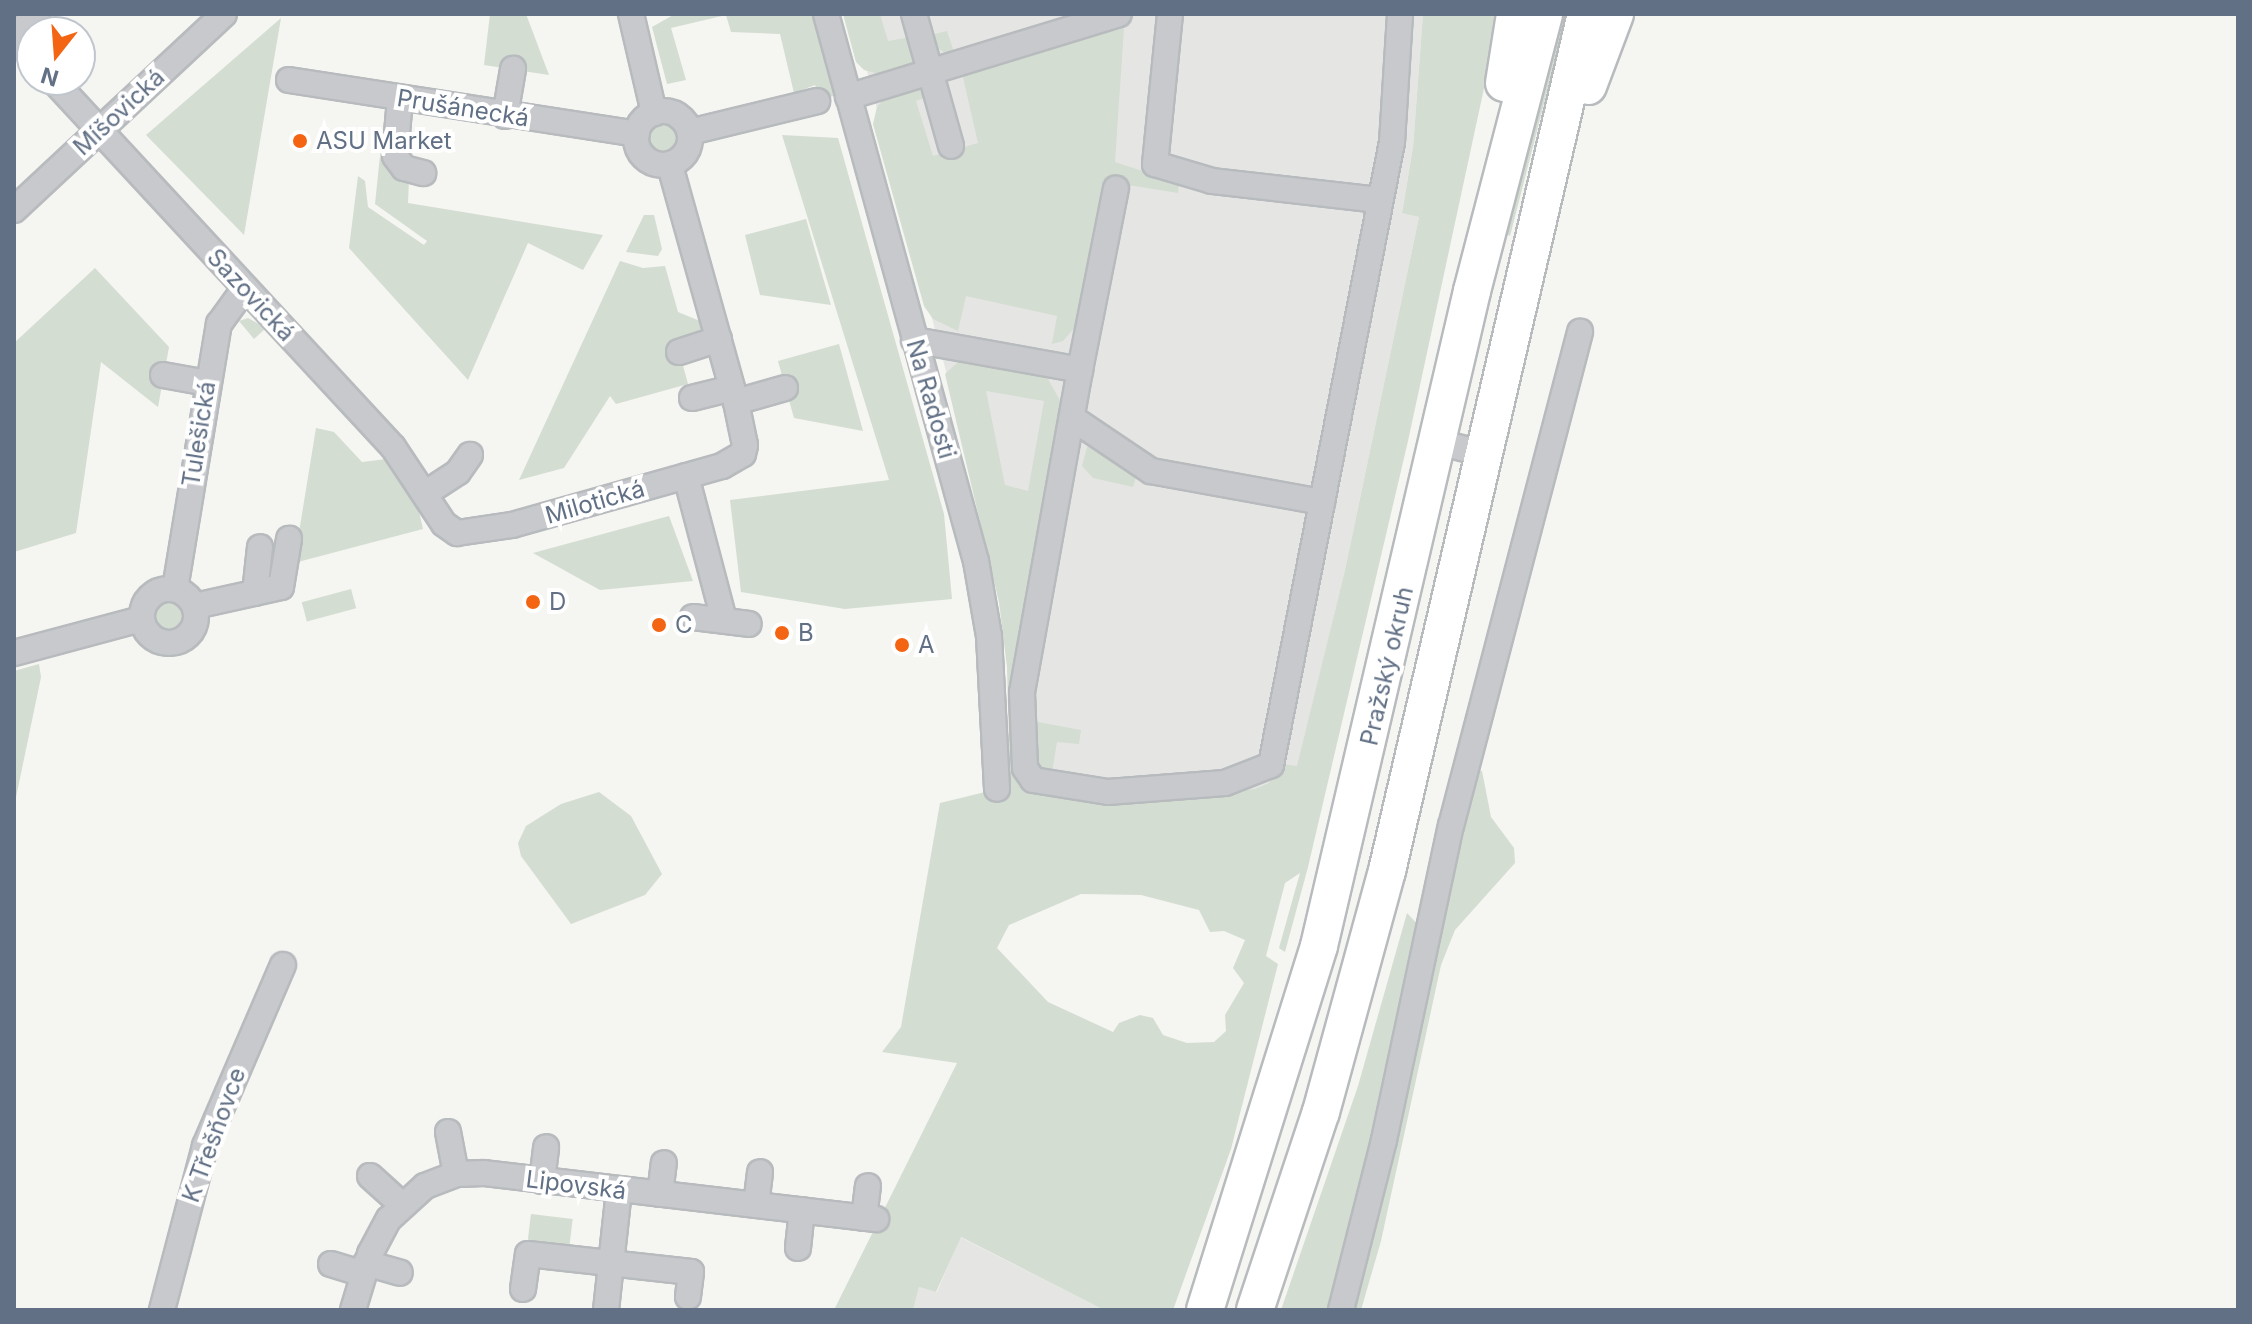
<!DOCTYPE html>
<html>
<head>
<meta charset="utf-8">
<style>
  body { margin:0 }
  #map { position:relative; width:2252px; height:1324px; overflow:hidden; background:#f5f5f1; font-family:Inter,sans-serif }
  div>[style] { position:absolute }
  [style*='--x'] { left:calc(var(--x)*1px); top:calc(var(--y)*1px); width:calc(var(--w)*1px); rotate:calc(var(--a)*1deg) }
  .built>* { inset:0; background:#e5e6e4 }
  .green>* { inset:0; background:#d4ddd1; transform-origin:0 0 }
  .round { border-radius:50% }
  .roads { filter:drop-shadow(2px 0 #b8bbbe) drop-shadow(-2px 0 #b8bbbe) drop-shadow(0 2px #b8bbbe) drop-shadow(0 -2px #b8bbbe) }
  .minor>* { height:24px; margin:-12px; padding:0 12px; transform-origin:12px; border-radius:12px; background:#c7c9cd }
  .minor>.ring { margin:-12px; padding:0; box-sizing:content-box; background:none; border:24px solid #c7c9cd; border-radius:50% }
  .highway>* { height:36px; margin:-18px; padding:0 18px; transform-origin:18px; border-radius:18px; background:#fff }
  .dots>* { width:22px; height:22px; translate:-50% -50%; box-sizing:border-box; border:4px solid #fff; border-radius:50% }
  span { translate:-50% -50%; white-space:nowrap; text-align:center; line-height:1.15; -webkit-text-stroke:8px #fff; paint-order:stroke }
  .street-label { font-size:24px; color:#617085 }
  .poi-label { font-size:24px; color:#617085 }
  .left { translate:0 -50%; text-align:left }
  .frame { position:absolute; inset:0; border:16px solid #617085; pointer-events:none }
  .north { position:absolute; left:16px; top:16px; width:80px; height:80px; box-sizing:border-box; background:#fff; border:2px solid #c0c6ce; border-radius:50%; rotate:197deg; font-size:22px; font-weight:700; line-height:32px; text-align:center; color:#617085 }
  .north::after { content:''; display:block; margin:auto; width:28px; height:36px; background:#f36513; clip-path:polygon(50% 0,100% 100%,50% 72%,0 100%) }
</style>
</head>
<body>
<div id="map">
  <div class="built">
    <div style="clip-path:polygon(852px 14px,1423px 14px,1413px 147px,1402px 212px,1419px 217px,1345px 570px,1294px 782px,1028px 881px,1003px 588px)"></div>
    <div style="clip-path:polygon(960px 1237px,1104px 1310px,913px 1310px,919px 1287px,937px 1292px)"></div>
  </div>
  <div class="green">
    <div style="clip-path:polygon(490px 14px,526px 14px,549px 75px,484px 65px)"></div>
    <div style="clip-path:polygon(675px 14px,812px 14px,834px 96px,819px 99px,815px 85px,794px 93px,780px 34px,731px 32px,726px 15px,671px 28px,686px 80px,667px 84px,652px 27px)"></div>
    <div style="clip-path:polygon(843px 14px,880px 14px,888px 41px,911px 37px,917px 64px,879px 74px,864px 70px,856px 62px)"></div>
    <div style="clip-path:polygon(evenodd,1423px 14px,1500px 14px,1408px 441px,1308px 867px,1285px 952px,1279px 948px,1300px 873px,1285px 883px,1266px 956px,1278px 964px,1231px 1149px,1173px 1310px,1104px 1310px,961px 1237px,936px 1292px,919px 1287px,913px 1310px,834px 1310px,957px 1063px,882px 1052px,901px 1027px,940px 803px,1010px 786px,1007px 667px,999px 602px,945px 374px,960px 360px,1028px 370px,1048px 379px,1062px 404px,1014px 671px,1020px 784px,1048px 795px,1113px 802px,1255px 789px,1269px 783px,1280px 764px,1297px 766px,1345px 570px,1419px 217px,1402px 213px,1413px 147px,1423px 14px,986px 391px,1044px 401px,1028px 491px,1005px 485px,986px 391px,1423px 14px,1081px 894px,1141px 895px,1199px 910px,1210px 932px,1224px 931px,1245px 940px,1233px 968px,1244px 983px,1225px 1015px,1226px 1031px,1214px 1042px,1187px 1043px,1163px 1035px,1153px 1018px,1140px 1015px,1119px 1023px,1113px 1032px,1048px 1002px,997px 948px,1009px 925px,1081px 894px)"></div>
    <div style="clip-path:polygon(1558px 14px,1567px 14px,1510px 236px,1504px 233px)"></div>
    <div style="clip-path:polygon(281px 18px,244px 235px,146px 135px)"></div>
    <div style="clip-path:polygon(1124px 28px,1115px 162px,1179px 183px,1178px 193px,1103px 181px,1077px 325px,1063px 341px,1052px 344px,1057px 316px,966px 296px,958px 331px,933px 319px,924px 306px,873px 124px,877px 107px,889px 93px,926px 87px,930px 96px,916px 101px,933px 156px,978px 143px,962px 73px)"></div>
    <div style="clip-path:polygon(947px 31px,957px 61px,933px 45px,930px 35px)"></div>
    <div class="round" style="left:648px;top:123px;width:30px;height:30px"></div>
    <div style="clip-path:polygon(782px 135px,838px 138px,944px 514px,952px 599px,845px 609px,741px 592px,730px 500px,889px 480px)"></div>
    <div style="clip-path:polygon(381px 146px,388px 165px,409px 179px,408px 203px,603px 235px,583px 270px,528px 243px,468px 380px,349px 248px,358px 176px,365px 181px,368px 207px,424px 245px,427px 241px,375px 204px)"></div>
    <div style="clip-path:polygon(644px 215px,654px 215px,662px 249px,658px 256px,626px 252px)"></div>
    <div style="clip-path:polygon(806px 219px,831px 305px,760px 295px,745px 235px)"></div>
    <div style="clip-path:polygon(620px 261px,643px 268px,665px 266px,678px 312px,700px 321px,702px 333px,677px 343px,688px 384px,616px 404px,610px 396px,564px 468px,519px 480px)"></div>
    <div style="clip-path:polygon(95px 268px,169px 347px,158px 407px,101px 362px,76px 533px,14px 552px,14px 343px)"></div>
    <div style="clip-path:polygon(248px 318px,266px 328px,254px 339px,239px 321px)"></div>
    <div style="clip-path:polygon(839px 344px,863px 431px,794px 418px,778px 361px)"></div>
    <div style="clip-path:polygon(316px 428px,334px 432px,362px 462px,386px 459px,414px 490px,423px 529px,294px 563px)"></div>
    <div style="clip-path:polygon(1098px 444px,1137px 474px,1133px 487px,1093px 478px,1082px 466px,1087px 447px)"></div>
    <div style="clip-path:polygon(669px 516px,693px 581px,600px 590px,533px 553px)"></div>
    <div style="left:351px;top:589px;width:20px;height:51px;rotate:75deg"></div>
    <div class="round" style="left:152px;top:600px;width:32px;height:32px"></div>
    <div style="clip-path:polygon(39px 664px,41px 677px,14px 807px,14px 671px)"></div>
    <div style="clip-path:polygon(1038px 722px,1081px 730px,1079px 744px,1057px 742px,1051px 779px,1033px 764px)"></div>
    <div style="clip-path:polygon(1474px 769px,1482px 771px,1491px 817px,1514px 848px,1515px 863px,1455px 930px,1441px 965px,1381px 1241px,1361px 1310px,1347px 1310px)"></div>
    <div style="clip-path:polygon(599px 792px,631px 816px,662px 874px,645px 895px,571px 924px,521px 856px,518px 843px,526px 826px,561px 804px)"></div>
    <div style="clip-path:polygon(1407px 913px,1422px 929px,1334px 1310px,1281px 1310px,1358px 1086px)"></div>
    <div style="left:531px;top:1214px;width:42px;height:26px;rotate:7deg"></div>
  </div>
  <div class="roads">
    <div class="minor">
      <div style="--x:631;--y:14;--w:102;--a:76.9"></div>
      <div style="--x:826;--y:14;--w:567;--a:74.67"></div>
      <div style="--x:976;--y:561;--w:76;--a:80.2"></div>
      <div style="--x:989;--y:636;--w:153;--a:87"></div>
      <div style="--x:914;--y:14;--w:137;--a:74.3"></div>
      <div style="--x:1170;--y:14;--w:151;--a:95.7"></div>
      <div style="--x:1155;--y:164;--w:59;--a:16.6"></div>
      <div style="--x:1212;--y:181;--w:169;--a:6.5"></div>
      <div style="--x:32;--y:56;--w:27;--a:-132"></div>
      <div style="--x:14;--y:36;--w:32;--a:-44"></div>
      <div style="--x:53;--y:80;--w:500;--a:47.19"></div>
      <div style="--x:393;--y:447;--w:92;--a:56.5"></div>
      <div style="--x:444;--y:524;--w:16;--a:35"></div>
      <div style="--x:457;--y:533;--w:56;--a:-8.3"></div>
      <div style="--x:512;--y:525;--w:218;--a:-15.7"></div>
      <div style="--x:722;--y:466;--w:24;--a:-30"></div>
      <div style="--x:743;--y:454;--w:9;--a:-77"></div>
      <div style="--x:745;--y:445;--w:44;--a:-101.8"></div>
      <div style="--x:736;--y:402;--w:246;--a:-105.6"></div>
      <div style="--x:289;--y:80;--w:352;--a:8.8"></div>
      <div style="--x:848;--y:97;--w:283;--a:-17"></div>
      <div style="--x:400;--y:99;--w:57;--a:95"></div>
      <div style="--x:395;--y:156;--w:15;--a:53"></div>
      <div style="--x:404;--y:168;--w:20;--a:15"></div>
      <div class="ring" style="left:636px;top:111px;width:30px;height:30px"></div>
      <div style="--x:505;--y:116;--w:48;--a:-80.3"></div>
      <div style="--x:690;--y:132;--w:131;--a:-13.7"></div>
      <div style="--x:14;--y:210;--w:287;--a:-43"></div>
      <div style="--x:914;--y:340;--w:169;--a:10.2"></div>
      <div style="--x:1080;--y:370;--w:328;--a:100.2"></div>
      <div style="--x:1022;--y:693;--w:75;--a:87.7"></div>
      <div style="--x:1025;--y:768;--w:14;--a:56"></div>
      <div style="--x:1033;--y:780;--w:76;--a:9.1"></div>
      <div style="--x:1108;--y:792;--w:117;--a:-4.4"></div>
      <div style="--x:1225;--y:783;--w:49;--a:-21.4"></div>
      <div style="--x:1271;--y:765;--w:635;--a:-79.01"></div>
      <div style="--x:1392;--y:142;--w:128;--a:-86.4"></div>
      <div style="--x:679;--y:352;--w:42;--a:-18"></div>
      <div style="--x:1080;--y:370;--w:185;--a:-78.8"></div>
      <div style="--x:163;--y:375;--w:45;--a:10.3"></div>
      <div style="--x:692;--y:398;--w:41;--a:-14"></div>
      <div style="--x:736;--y:402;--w:51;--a:-15.9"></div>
      <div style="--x:1072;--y:418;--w:95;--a:33.9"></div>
      <div style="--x:1151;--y:471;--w:174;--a:10.3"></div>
      <div style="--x:1438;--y:442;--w:49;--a:14.3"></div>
      <div style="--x:686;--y:476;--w:149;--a:75.2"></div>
      <div style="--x:426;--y:493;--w:38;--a:-33"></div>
      <div style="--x:458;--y:472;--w:21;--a:-55"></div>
      <div class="ring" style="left:142px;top:589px;width:30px;height:30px"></div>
      <div style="--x:175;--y:589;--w:269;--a:-80.6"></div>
      <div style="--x:219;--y:324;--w:44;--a:-54.2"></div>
      <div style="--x:255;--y:593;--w:46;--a:-83.8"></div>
      <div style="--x:195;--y:606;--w:88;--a:-12.5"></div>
      <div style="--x:281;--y:587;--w:49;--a:-80.5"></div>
      <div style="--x:693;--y:617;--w:56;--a:7.1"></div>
      <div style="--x:14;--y:653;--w:131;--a:-15"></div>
      <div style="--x:448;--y:1132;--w:43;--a:79.2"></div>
      <div style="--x:370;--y:1176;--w:42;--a:42.1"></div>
      <div style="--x:542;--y:1181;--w:34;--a:-83"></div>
      <div style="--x:660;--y:1194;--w:31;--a:-83"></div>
      <div style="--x:756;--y:1205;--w:33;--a:-83"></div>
      <div style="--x:864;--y:1218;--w:32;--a:-83"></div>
      <div style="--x:798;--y:1248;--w:38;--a:-84"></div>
      <div style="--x:366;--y:1263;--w:35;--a:16"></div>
      <div style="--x:331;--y:1264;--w:34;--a:17"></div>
      <div style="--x:523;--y:1289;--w:35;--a:-82"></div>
      <div style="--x:528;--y:1254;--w:164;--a:6.3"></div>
      <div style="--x:691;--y:1272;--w:25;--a:97"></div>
      <div style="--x:162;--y:1310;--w:170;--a:-75.3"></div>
      <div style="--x:205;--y:1146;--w:197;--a:-66.7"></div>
      <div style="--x:353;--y:1310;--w:59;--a:-73.1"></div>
      <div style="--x:370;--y:1254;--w:40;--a:-62"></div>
      <div style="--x:389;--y:1219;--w:49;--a:-42.5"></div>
      <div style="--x:425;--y:1186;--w:33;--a:-21"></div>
      <div style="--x:456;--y:1174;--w:28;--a:-2"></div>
      <div style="--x:484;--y:1173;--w:395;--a:6.7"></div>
      <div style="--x:606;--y:1310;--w:121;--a:-83.8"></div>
      <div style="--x:1341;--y:1310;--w:175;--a:-75.8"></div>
      <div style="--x:1384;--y:1140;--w:321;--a:-78"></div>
      <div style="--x:1451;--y:826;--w:511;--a:-75.36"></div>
    </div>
    <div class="highway">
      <div style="--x:1504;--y:83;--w:70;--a:-80.9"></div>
      <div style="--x:1588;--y:86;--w:77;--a:-69.4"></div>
      <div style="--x:1205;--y:1310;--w:381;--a:-72.6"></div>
      <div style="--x:1319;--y:946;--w:673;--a:-76.85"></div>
      <div style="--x:1472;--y:291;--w:286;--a:-75.4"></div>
      <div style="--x:1255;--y:1310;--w:209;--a:-71.6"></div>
      <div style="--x:1321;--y:1112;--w:250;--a:-74.7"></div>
      <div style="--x:1387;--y:871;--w:880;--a:-76.93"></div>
    </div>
  </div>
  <div class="dots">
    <div style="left:300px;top:141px;background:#f36513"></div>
    <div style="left:533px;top:602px;background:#f36513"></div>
    <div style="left:659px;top:625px;background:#f36513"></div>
    <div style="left:782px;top:633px;background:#f36513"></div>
    <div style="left:902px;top:645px;background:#f36513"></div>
  </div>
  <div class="street-label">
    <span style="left:463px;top:108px;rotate:9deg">Prušánecká</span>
    <span style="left:119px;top:112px;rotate:-43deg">Míšovická</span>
    <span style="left:251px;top:295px;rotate:47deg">Sazovická</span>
    <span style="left:931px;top:399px;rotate:74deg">Na Radosti</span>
    <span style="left:199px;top:434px;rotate:-81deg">Tulešická</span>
    <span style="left:595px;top:502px;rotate:-16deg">Milotická</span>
    <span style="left:1387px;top:666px;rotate:-77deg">Pražský okruh</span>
    <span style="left:214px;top:1135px;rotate:-70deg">K Třešňovce</span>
    <span style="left:576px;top:1185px;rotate:7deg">Lipovská</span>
  </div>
  <div class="poi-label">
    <span class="left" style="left:316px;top:141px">ASU Market</span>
    <span class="left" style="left:549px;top:602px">D</span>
    <span class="left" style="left:675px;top:625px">C</span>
    <span class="left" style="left:798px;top:633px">B</span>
    <span class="left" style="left:918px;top:645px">A</span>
  </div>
  <div class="frame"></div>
  <div class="north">N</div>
</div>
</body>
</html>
